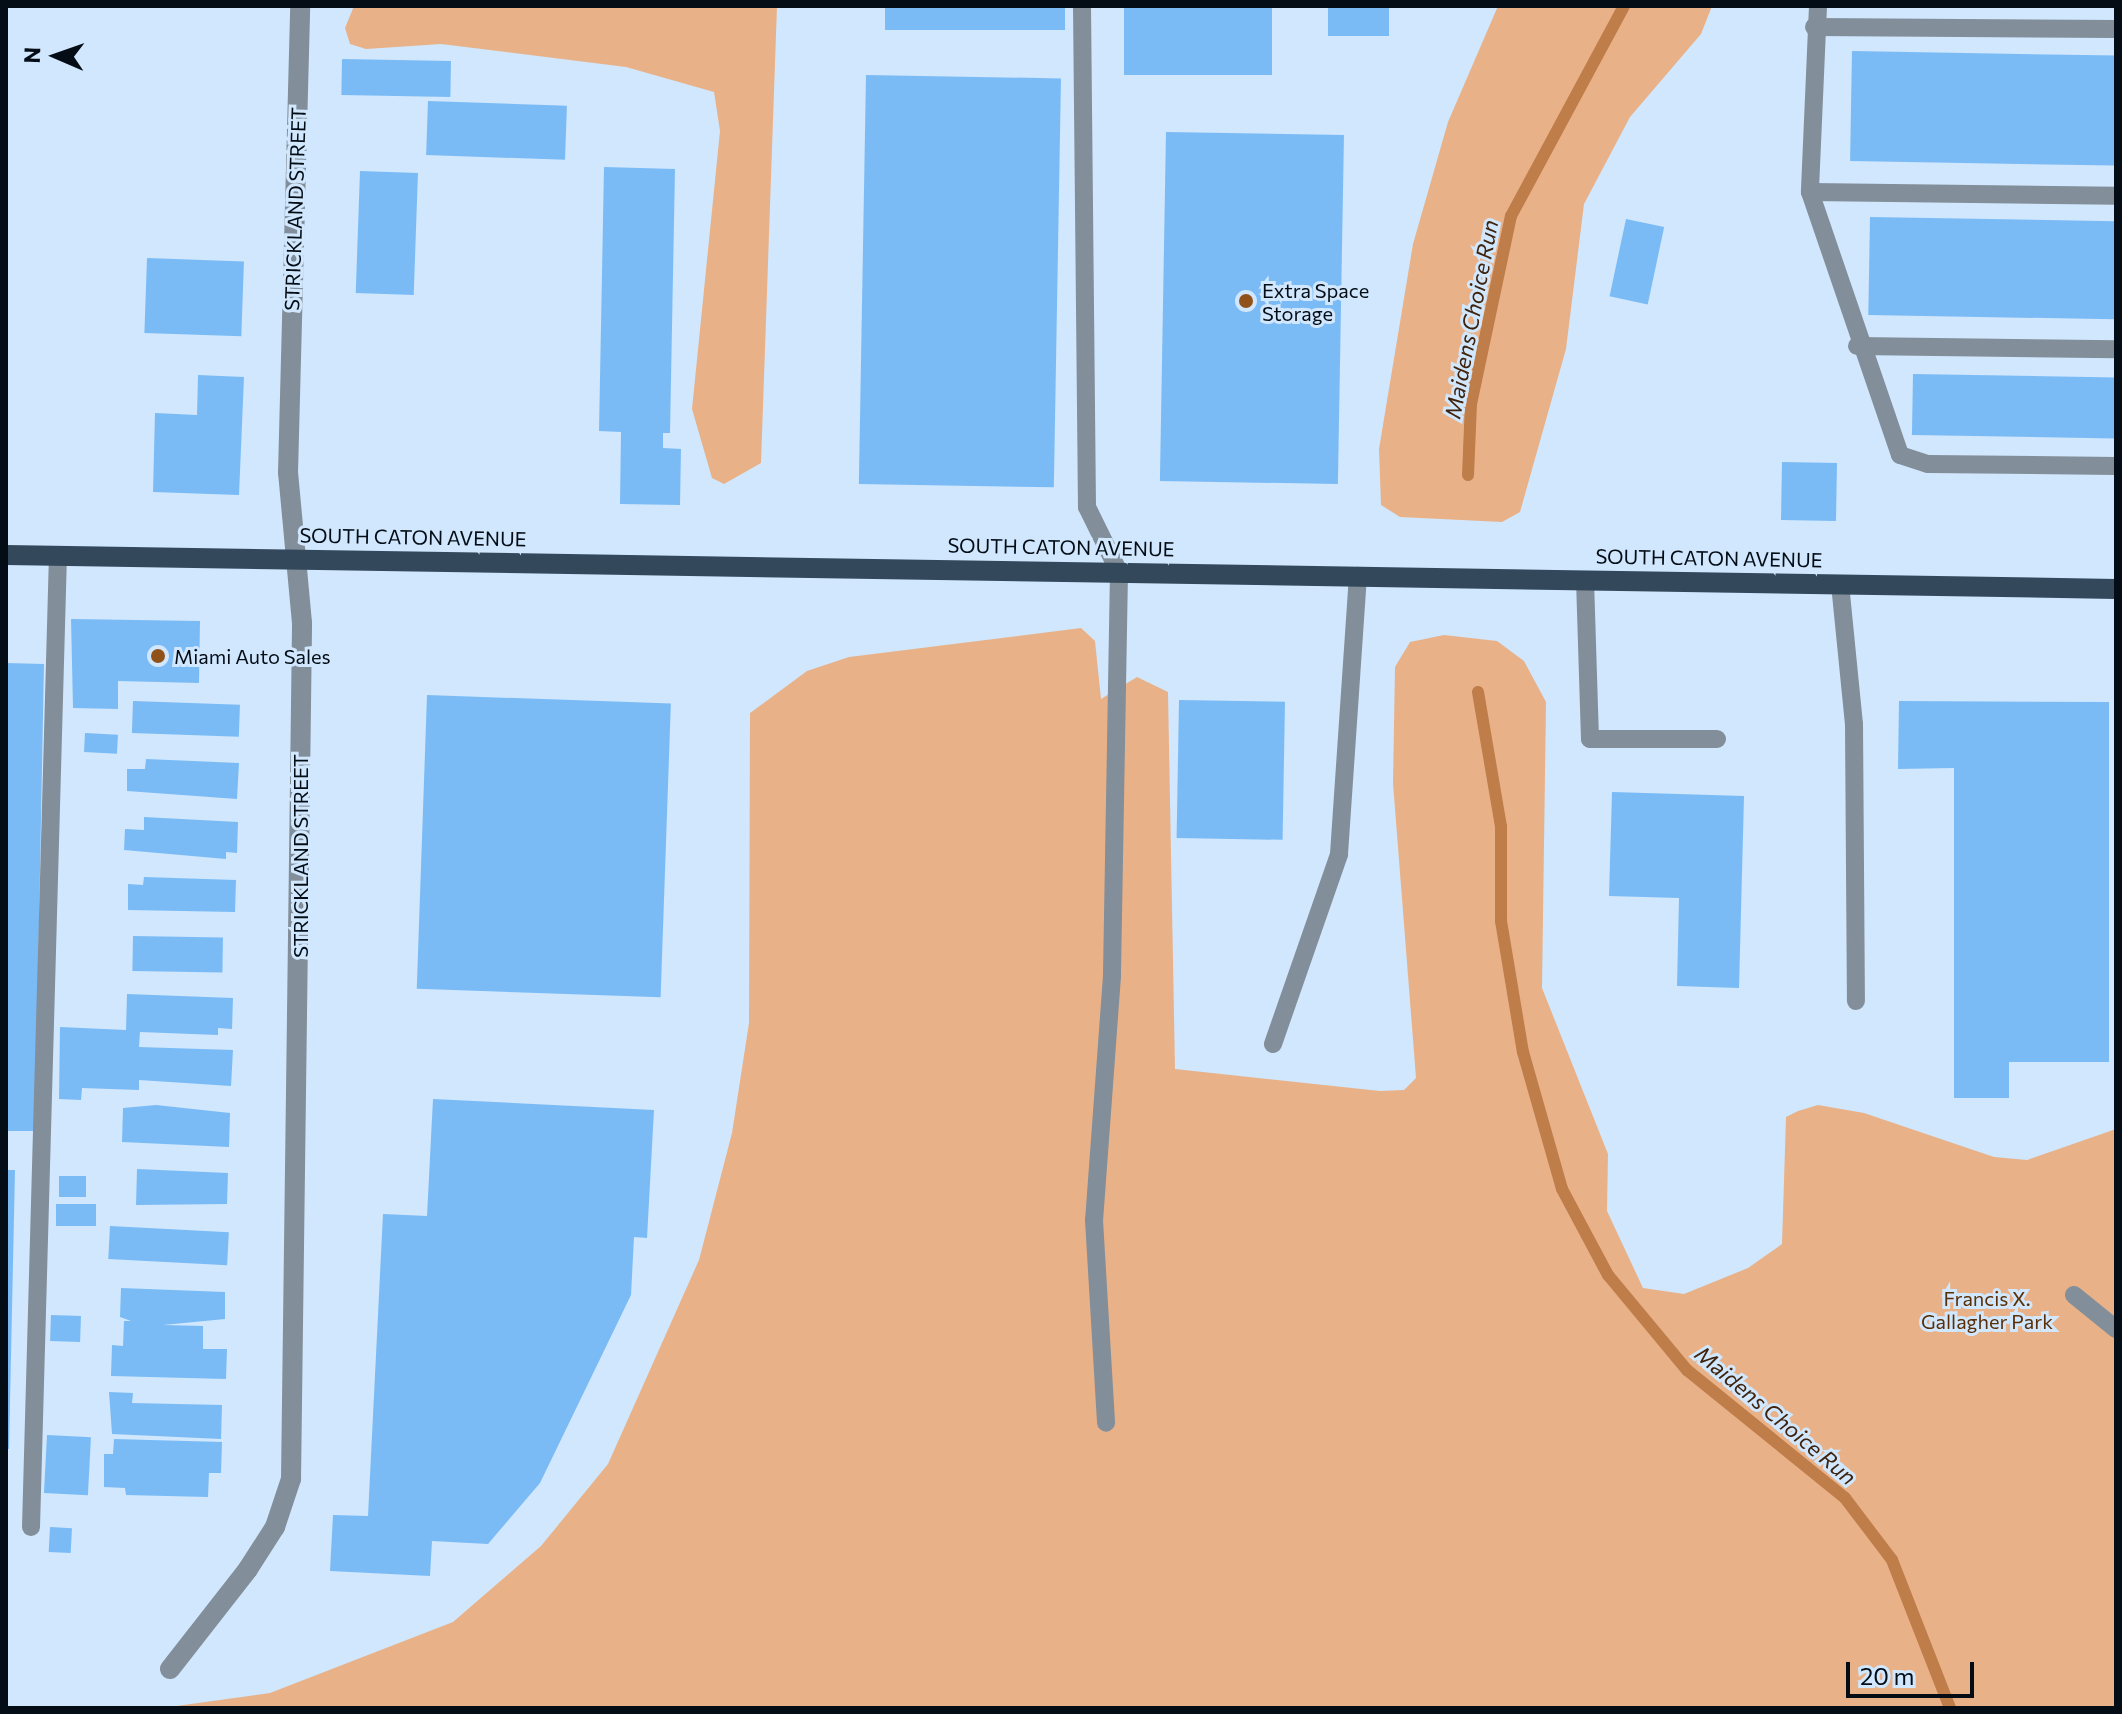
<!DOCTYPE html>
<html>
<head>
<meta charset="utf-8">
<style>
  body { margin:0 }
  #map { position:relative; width:2122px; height:1714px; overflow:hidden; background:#d0e7fd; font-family:Commissioner,sans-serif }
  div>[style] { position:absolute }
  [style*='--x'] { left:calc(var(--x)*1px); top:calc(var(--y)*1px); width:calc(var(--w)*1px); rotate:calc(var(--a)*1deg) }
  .green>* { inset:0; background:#e9b188 }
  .stream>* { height:12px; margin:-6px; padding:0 6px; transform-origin:6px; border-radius:6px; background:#be7d49 }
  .building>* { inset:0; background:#7bbbf5; transform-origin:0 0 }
  .lane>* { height:18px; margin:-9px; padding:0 9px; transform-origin:9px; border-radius:9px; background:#828e99 }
  .street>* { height:20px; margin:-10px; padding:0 10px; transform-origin:10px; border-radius:10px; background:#828e99 }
  .primary>* { height:20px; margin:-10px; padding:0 10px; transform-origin:10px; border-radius:10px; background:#33485b }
  .dots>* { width:22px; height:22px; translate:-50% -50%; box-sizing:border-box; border:4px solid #d0e7fd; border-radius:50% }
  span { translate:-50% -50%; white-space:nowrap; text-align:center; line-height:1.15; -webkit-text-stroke:6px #d0e7fd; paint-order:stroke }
  .street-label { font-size:20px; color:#040d16 }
  .poi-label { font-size:20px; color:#040d16 }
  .left { translate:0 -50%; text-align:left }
  .park-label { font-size:20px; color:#5b2f05 }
  .water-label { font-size:22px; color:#3f230c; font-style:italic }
  .frame { position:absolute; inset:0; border:8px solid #040d16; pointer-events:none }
  .north { position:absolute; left:16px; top:16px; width:80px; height:80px; -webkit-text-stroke:6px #d0e7fd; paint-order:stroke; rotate:272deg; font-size:22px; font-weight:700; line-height:32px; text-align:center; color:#040d16 }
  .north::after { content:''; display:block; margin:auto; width:28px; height:36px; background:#040d16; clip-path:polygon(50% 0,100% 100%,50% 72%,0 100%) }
  .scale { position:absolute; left:1846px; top:1662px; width:128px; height:36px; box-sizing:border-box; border:4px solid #040d16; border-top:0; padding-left:10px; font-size:24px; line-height:28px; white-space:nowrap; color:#040d16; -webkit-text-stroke:6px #d0e7fd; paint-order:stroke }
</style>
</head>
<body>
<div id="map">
  <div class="green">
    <div style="clip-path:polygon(354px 6px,777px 6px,761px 463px,724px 484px,712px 478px,692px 409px,720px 131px,714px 92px,626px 67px,441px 44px,366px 49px,350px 44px,345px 28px)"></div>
    <div style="clip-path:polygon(1498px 6px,1712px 6px,1701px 34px,1630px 117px,1584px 204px,1566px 349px,1520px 512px,1502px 522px,1400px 517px,1381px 505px,1379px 449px,1413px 244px,1448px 122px)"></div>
    <div style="clip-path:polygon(1081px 628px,1095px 641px,1101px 699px,1137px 677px,1168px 692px,1175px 1069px,1380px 1091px,1404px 1090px,1416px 1078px,1393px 783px,1395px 667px,1410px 642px,1444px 635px,1497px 641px,1524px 661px,1546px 702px,1542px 988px,1608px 1154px,1607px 1211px,1643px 1288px,1684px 1294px,1748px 1268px,1782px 1244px,1786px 1117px,1798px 1111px,1818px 1105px,1864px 1113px,1994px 1157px,2027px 1160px,2116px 1129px,2116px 1708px,162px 1708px,270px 1693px,453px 1622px,541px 1546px,608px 1464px,699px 1260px,732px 1133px,749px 1023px,750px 713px,807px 671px,849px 657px)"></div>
  </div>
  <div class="stream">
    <div style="--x:1468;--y:475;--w:71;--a:-87.6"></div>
    <div style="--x:1471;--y:404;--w:192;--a:-78"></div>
    <div style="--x:1511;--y:216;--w:238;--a:-61.7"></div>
    <div style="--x:1478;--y:692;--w:137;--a:80.3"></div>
    <div style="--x:1501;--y:827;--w:94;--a:90"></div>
    <div style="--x:1501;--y:921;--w:133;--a:80.5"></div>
    <div style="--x:1523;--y:1052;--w:142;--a:74.1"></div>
    <div style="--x:1562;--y:1189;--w:98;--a:61.9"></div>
    <div style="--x:1608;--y:1275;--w:124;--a:50.3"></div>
    <div style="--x:1687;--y:1370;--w:203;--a:39"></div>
    <div style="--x:1845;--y:1498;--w:78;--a:52.8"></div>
    <div style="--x:1892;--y:1560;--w:159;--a:68.6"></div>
  </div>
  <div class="building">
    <div style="left:885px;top:6px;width:180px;height:24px"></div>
    <div style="left:1124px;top:6px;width:148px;height:69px"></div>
    <div style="left:1328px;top:6px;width:61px;height:30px"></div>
    <div style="left:1852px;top:51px;width:264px;height:110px;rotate:1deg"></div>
    <div style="left:342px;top:59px;width:109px;height:36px;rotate:1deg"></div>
    <div style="left:866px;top:75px;width:195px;height:409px;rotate:1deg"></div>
    <div style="left:428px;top:101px;width:139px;height:54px;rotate:2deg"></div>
    <div style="left:1166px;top:132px;width:178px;height:349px;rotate:1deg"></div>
    <div style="clip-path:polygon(604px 167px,675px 169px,670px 433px,663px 433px,663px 448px,681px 449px,680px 505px,620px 504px,621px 432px,599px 431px)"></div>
    <div style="left:360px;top:171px;width:58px;height:122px;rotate:2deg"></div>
    <div style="left:1870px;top:217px;width:246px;height:98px;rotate:1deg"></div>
    <div style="left:1626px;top:219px;width:39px;height:79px;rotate:12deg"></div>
    <div style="left:147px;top:258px;width:97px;height:75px;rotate:2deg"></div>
    <div style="left:1913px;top:374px;width:203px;height:61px;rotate:1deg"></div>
    <div style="clip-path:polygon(198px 375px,244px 377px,239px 495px,153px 492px,155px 413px,197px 415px)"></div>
    <div style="left:1782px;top:462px;width:55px;height:58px;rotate:1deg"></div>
    <div style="clip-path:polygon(71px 619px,200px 621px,199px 683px,118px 681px,118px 709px,73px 708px)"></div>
    <div style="clip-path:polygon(6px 663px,44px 664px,35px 1131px,6px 1131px)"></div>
    <div style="left:427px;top:695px;width:244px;height:294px;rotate:2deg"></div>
    <div style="left:1179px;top:700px;width:106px;height:138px;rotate:1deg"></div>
    <div style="left:133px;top:701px;width:107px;height:32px;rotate:2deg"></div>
    <div style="clip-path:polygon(1899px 701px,2109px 702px,2109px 1062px,2009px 1062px,2009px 1098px,1954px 1098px,1954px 768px,1898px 769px)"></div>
    <div style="left:85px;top:733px;width:33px;height:19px;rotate:3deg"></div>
    <div style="clip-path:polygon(146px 759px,239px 763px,237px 799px,127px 791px,127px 769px,145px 769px)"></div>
    <div style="clip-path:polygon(1612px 792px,1744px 796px,1739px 988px,1677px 986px,1679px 898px,1609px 896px)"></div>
    <div style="clip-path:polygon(144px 817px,238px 822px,237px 853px,226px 852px,226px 859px,124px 850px,125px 829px,144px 830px)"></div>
    <div style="clip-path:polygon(144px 877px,236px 880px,235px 912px,128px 910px,128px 884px,143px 885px)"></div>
    <div style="left:133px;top:936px;width:90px;height:35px;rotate:1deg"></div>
    <div style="clip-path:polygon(127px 994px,233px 998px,232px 1029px,218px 1028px,218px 1035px,140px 1032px,139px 1047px,233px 1050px,231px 1086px,139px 1080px,139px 1090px,82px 1088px,81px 1100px,59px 1099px,60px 1027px,126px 1030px)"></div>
    <div style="clip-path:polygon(433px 1099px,654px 1110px,647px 1238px,634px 1237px,631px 1295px,540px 1483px,488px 1544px,432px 1541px,430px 1576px,330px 1571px,333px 1515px,368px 1516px,383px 1214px,427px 1216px)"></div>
    <div style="clip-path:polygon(156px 1105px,230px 1113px,229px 1147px,122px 1142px,123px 1108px)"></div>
    <div style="clip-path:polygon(137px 1169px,228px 1173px,227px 1204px,136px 1205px)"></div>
    <div style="clip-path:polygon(6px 1170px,15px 1170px,9px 1449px,6px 1449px)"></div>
    <div style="left:86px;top:1176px;width:21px;height:27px;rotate:90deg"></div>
    <div style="left:56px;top:1204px;width:40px;height:22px"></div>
    <div style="left:110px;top:1226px;width:119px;height:33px;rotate:3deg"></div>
    <div style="clip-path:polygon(121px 1288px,225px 1292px,225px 1319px,163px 1325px,203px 1326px,203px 1349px,227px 1349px,226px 1379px,111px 1376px,112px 1345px,123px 1346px,124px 1321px,131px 1321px,120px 1317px)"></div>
    <div style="left:51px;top:1315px;width:30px;height:26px;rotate:2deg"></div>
    <div style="clip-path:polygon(109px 1392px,133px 1393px,132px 1403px,222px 1405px,221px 1439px,112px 1434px)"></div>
    <div style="left:47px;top:1435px;width:44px;height:58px;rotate:3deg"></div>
    <div style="clip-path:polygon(114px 1439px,222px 1442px,221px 1473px,209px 1473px,208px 1497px,126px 1495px,125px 1488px,104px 1487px,104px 1454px,113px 1454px)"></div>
    <div style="left:50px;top:1527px;width:22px;height:25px;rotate:3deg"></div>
  </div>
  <div class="lane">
    <div style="--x:1082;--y:6;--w:501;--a:89.43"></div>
    <div style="--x:1087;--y:507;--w:72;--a:63.8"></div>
    <div style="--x:1119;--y:572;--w:404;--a:91"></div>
    <div style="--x:1112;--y:976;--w:245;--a:94.2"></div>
    <div style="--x:1094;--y:1220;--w:203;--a:86.6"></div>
    <div style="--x:1818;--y:6;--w:186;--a:92.5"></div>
    <div style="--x:1810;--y:192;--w:278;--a:71.1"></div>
    <div style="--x:1900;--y:455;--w:29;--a:18"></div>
    <div style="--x:1928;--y:464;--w:188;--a:0.6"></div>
    <div style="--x:1814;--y:27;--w:302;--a:0.4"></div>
    <div style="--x:1810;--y:192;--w:306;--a:0.7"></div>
    <div style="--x:1857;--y:346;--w:259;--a:0.7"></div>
    <div style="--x:1585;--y:580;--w:159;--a:88.2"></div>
    <div style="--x:1590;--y:739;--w:127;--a:0"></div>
    <div style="--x:1840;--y:584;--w:141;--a:84.3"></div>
    <div style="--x:1854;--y:724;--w:277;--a:89.6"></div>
    <div style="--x:1273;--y:1044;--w:201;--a:-70.8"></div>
    <div style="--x:1339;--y:854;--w:279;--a:-86.1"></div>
    <div style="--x:2074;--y:1295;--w:54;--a:39"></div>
    <div style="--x:31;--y:1527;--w:971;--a:-88.41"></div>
  </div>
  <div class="street">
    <div style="--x:170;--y:1669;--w:127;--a:-52"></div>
    <div style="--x:248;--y:1569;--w:50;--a:-57.3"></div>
    <div style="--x:275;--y:1527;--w:51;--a:-71.6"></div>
    <div style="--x:291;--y:1479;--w:856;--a:-89.26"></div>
    <div style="--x:302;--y:623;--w:151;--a:-95.3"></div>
    <div style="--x:288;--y:473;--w:467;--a:-88.5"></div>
  </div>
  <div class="primary">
    <div style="--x:6;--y:555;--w:2110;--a:0.92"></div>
  </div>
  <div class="dots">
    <div style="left:1246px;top:301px;background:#91521a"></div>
    <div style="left:158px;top:656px;background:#91521a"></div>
  </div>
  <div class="street-label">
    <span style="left:295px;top:209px;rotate:-88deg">STRICKLAND STREET</span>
    <span style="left:413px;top:537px;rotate:1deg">SOUTH CATON AVENUE</span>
    <span style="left:1061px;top:547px;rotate:1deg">SOUTH CATON AVENUE</span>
    <span style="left:1709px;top:558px;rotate:1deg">SOUTH CATON AVENUE</span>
    <span style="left:300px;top:856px;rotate:-90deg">STRICKLAND STREET</span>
  </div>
  <div class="poi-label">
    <span class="left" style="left:1262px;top:302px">Extra Space<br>Storage</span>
    <span class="left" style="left:174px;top:656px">Miami Auto Sales</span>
  </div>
  <div class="park-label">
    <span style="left:1987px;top:1310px">Francis X.<br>Gallagher Park</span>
  </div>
  <div class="water-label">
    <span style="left:1471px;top:319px;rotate:-79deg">Maidens Choice Run</span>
    <span style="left:1776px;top:1415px;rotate:40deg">Maidens Choice Run</span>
  </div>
  <div class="frame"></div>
  <div class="north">N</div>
  <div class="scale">20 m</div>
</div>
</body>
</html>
